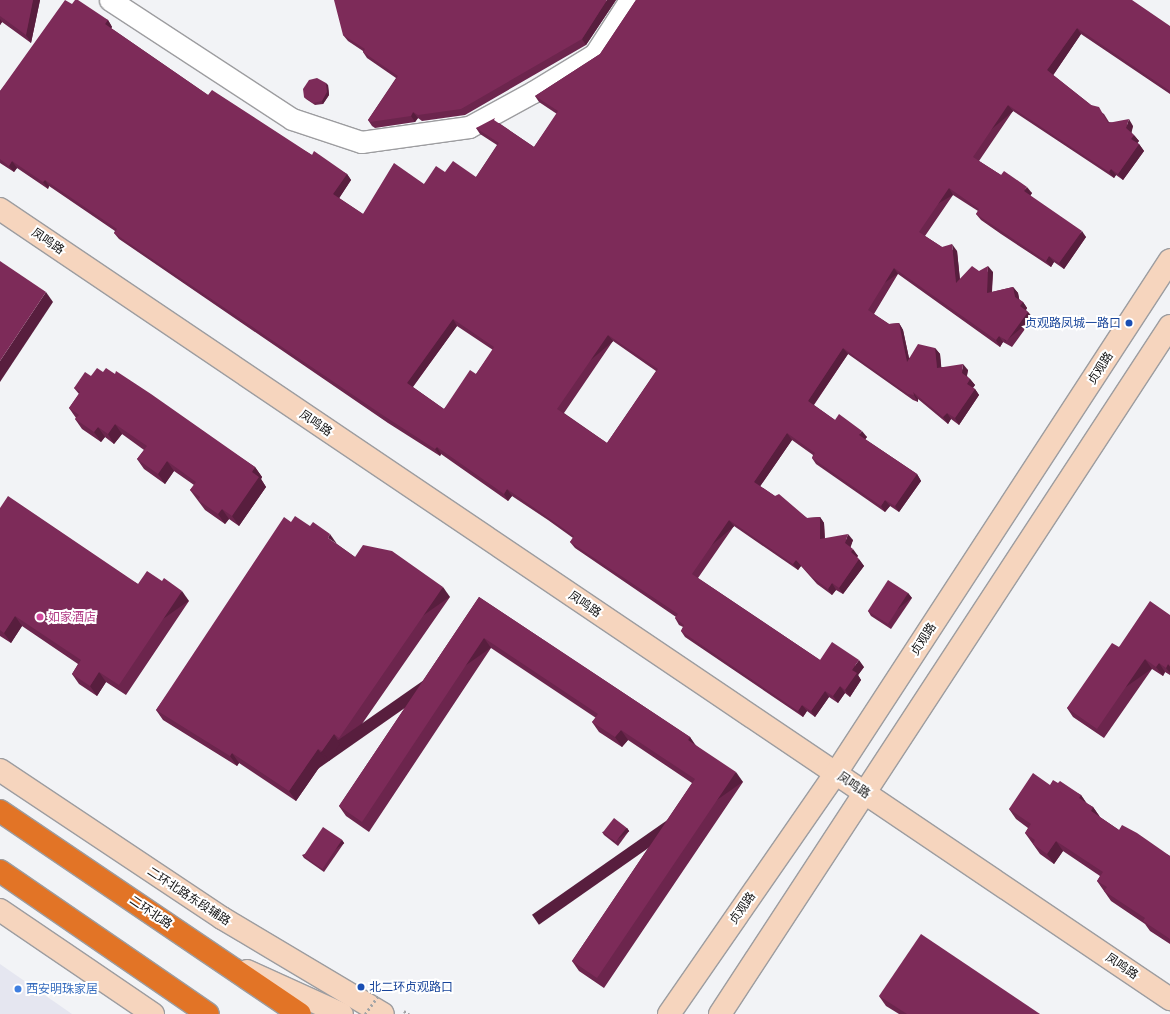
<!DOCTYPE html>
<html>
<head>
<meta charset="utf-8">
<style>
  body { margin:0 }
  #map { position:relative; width:1170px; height:1014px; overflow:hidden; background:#f2f3f6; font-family:"IBM Plex Serif","Noto Sans SC",serif }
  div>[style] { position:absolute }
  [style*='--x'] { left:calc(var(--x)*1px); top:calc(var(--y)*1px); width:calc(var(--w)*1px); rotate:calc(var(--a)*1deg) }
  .built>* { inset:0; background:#e5e6f0 }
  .path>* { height:2.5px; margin-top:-1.25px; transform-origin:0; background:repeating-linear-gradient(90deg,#a3a4a6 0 2px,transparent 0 5px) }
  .roads { filter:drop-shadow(1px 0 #9d9da0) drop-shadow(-1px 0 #9d9da0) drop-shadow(0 1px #9d9da0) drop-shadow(0 -1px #9d9da0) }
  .street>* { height:21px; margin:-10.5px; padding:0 10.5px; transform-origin:10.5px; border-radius:10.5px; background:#fff }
  .secondary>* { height:22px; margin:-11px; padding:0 11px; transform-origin:11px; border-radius:11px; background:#f6d5be }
  .highway>* { height:22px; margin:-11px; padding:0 11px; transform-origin:11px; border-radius:11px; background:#e27426 }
  .path-bridge>* { height:2.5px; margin-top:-1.25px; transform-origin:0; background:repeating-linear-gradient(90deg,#a3a4a6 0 2px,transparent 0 5px) }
  .wall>* { inset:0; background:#6c254d }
  .shaded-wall>* { inset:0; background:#581e3e; transform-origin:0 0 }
  .building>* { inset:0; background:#7d2b59; transform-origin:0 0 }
  .dots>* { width:11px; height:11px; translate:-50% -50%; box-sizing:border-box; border:2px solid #fff; border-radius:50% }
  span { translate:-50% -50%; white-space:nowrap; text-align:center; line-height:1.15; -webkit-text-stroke:4px #fff; paint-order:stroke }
  .street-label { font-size:12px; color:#111112 }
  .transit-label { font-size:12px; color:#164399 }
  .right { translate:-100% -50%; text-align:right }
  .left { translate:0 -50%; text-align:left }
  .hotel-label { font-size:12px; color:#b23c85 }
  .shop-label { font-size:12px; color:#366cbe }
</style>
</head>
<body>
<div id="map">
  <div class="built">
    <div style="clip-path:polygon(0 964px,72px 1014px,0 1014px)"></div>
  </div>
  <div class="path">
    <div style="--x:404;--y:1011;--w:6;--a:31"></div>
  </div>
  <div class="roads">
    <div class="street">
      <div style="--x:110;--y:0;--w:217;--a:33.2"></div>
      <div style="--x:292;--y:119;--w:73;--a:18.4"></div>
      <div style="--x:361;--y:142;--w:109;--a:-7.9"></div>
      <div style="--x:469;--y:127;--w:73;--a:-28.7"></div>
      <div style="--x:533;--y:92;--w:73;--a:-31.5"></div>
      <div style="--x:595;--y:54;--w:64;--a:-57.1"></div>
    </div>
    <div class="secondary">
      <div style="--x:0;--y:209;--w:1412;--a:34.03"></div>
      <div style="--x:0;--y:770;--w:267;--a:33.7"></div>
      <div style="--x:222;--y:918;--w:187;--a:30.8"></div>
      <div style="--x:0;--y:910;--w:185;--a:34.2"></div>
      <div style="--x:247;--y:971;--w:104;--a:24.4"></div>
      <div style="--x:669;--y:1014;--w:293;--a:-55.3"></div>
      <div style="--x:836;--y:773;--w:612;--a:-56.93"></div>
      <div style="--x:720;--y:1014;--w:822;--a:-56.81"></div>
    </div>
    <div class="highway">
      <div style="--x:0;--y:811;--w:362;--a:34.1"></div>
      <div style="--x:0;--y:871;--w:252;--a:34.5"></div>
    </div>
  </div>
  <div class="path-bridge">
    <div style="--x:365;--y:1014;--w:22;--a:-54"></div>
  </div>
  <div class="wall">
    <div style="clip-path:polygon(0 0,40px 0,31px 43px,2px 22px,0 25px)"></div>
    <div style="clip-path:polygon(616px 0,586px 45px,465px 115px,422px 121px,418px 118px,415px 122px,375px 128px,372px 126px,368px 120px,396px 78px,367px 58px,363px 52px,363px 51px,348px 41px,343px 35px)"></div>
    <div style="clip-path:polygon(evenodd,636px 0,1170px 26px,1170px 94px,1081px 34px,1053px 75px,1091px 105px,1104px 114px,1109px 122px,1133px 126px,1131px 132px,1139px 141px,1137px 143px,1139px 144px,1144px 151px,1123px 180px,1116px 175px,1114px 178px,1013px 111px,979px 161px,1001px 175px,1032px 193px,1030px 196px,1086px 237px,1064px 269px,1054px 262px,1051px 267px,1001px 234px,981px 220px,976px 214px,978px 211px,953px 195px,925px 236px,942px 247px,957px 251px,960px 280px,979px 271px,993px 272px,992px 292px,1013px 287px,1018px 293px,1019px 299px,1023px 302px,1027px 308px,1026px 310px,1028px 312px,1033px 318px,1012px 347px,1003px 342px,1000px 347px,898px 274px,874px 314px,889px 324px,899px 323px,903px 330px,909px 358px,935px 348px,940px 354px,941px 367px,968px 370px,967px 376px,970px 379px,975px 385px,973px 388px,975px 389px,979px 395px,959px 425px,951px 419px,948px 424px,918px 399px,918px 402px,913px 400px,848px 354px,814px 405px,835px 420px,867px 437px,865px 439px,917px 474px,921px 481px,899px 512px,890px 506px,885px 512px,816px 464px,812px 458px,813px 455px,792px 440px,760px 486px,807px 518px,820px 517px,824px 523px,825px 539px,853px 540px,850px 547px,858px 556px,857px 557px,864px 566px,843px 594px,836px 590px,832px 595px,817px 584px,801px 566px,798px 570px,734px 526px,698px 578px,820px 660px,864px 667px,858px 675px,861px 680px,850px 697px,845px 693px,838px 703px,829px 697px,815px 717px,807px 711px,803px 717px,685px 637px,681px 631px,683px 627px,679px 625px,675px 618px,676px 617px,575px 548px,570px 542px,573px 538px,548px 520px,512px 496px,508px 501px,441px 454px,440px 456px,388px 423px,119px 239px,114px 233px,115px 231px,49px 186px,48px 189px,17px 168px,14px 172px,0 163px,0 91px,72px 4px,108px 20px,112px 27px,111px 28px,208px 95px,312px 155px,347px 174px,351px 180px,339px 198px,363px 214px,424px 184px,445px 172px,476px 177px,497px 145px,480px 134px,476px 128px,499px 123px,534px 147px,557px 114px,539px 102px,535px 96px,600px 54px,636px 0,457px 326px,493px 350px,476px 374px,444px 409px,413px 387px,457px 326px,636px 0,613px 341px,656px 371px,607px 443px,564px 413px,613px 341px)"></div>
    <div style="clip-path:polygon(328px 85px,329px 95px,323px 104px,315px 105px,306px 99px,304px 97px)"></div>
    <div style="clip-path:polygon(103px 372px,115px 374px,255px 467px,262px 477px,261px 479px,266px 487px,239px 526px,229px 519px,225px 524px,205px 510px,190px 490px,194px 485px,174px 471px,165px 484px,144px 469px,137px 459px,144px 450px,122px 434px,114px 444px,105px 437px,101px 442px,82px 429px,75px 419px,76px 418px,69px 408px,79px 394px,74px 388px,91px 376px)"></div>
    <div style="clip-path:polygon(0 508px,138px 584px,189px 601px,126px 695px,106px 682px,97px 696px,79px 684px,72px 674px,78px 664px,22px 626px,11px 643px,0 636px)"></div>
    <div style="clip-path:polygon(291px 522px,337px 544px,355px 557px,450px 597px,346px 747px,340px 744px,329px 761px,325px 759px,296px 801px,239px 763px,237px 766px,163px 720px,156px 710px)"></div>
    <div style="clip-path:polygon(908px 593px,912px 598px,891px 629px,871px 616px,868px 611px)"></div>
    <div style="clip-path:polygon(479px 597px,690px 737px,694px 744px,743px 782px,604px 988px,579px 971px,572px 961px,692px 783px,628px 740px,622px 747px,599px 732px,592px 722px,596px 718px,491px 648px,369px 832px,346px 816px,339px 806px)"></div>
    <div style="clip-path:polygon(1170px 615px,1170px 675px,1165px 672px,1163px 676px,1152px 669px,1104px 738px,1073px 717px,1067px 708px,1119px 647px)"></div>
    <div style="clip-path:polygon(1058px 783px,1081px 795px,1086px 803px,1093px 807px,1100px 817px,1119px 830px,1170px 856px,1170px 944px,1150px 931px,1145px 924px,1111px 901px,1097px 881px,1100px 876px,1063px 851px,1054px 864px,1040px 854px,1025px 833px,1028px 828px,1016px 819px,1009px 809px,1050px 785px)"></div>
    <div style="clip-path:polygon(627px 828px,629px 831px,618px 846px,604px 835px,602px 832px)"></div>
    <div style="clip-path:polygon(342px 840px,344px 843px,324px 872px,304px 858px,302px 855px)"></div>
    <div style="clip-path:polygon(879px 996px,1040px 1014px,899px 1014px,886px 1006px)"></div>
  </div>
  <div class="shaded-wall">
    <div style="clip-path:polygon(33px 0,40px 0,31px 43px,26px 35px)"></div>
    <div style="clip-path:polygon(607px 0,616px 0,586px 45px,582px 39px)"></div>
    <div style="clip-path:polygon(0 19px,2px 22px,0 25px)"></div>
    <div style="clip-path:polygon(108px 20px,112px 27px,110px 30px,105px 24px)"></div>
    <div style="clip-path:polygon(1077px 28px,1081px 34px,1052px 77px,1047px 70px)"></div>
    <div style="clip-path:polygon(326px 83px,328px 85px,329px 95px,323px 104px,322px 101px)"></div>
    <div style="left:1008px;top:105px;width:8px;height:63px;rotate:50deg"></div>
    <div style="clip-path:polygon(413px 112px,418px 118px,415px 122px,411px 116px)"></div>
    <div style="clip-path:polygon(1129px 119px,1133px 126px,1131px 135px,1126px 128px)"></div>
    <div style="clip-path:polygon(1134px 135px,1139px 141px,1136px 145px,1131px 139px)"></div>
    <div style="clip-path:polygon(1139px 144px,1144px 151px,1123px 180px,1118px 174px)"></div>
    <div style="clip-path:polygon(12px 161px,17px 168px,14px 172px,9px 166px)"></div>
    <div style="clip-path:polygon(1111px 169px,1116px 175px,1114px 178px,1109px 172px)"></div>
    <div style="clip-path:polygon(347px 174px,351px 180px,338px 200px,333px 194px)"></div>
    <div style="clip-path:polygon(45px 180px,49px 186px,48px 189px,43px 182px)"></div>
    <div style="clip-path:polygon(1027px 187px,1032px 193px,1029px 198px,1024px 191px)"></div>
    <div style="left:949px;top:188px;width:8px;height:53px;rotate:60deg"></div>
    <div style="clip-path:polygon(1082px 231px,1086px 237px,1064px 269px,1059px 263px)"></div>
    <div style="clip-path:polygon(952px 244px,957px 251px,961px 290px,956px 283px)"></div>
    <div style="clip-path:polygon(1049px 256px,1054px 262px,1051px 267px,1046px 261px)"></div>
    <div style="clip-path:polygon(988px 266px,993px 272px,991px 299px,987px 293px)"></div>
    <div style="left:894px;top:268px;width:7px;height:49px;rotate:56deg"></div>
    <div style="clip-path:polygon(1013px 287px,1018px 293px,1020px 303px,1015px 297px)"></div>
    <div style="clip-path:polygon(46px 292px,53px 302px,0 382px,0 361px)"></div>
    <div style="clip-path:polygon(1023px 302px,1027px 308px,1024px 313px,1020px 306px)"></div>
    <div style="left:1028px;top:312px;width:8px;height:36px;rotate:50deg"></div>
    <div style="clip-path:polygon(453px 319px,457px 326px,411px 389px,407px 383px)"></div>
    <div style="clip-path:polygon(899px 323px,903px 330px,911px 368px,907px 362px)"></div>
    <div style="left:608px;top:335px;width:8px;height:90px;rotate:50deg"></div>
    <div style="clip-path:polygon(999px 336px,1003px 342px,1000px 347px,996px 340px)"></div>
    <div style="clip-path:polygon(843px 348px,848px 354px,812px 407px,808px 401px)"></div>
    <div style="clip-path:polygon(935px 348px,940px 354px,942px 374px,937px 368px)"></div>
    <div style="clip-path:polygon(963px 364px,968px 370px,966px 379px,962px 373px)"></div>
    <div style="clip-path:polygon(970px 379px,975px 385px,971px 390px,967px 384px)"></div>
    <div style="clip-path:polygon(975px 389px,979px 395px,959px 425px,955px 418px)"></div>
    <div style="clip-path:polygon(913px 392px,918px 399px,918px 402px,914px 395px)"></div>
    <div style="clip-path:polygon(947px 413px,951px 419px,948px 424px,943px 417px)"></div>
    <div style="clip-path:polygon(115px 424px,122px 434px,114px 444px,108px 434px)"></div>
    <div style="clip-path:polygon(98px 427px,105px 437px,101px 442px,94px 432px)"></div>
    <div style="clip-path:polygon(862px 431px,867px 437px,864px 441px,859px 435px)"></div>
    <div style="clip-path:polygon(787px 433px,792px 440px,759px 488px,754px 482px)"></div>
    <div style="clip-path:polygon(437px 447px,441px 454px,440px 456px,435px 449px)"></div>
    <div style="clip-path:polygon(167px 461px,174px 471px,165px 484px,158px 474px)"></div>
    <div style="clip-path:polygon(255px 467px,262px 477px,261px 479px,266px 487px,239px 526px,232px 516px,252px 472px)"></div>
    <div style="clip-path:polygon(917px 474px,921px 481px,899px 512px,895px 506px)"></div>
    <div style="clip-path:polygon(507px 489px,512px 496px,508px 501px,504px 494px)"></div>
    <div style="clip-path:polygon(885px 500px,890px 506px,885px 512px,881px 506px)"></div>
    <div style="clip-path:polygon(222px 509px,229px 519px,225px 524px,218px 514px)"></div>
    <div style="clip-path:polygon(820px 517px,824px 523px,825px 546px,820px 539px)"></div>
    <div style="left:729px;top:520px;width:8px;height:65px;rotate:50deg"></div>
    <div style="clip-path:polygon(330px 534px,337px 544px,328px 538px)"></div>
    <div style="clip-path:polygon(848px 534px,853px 540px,850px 549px,845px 543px)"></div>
    <div style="clip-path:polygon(853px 549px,858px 556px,855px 559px,851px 552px)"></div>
    <div style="clip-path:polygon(859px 559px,864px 566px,843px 594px,839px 588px)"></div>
    <div style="clip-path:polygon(796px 560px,801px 566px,798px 570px,793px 564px)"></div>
    <div style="clip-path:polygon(832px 583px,836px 590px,832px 595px,828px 589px)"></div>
    <div style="left:443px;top:587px;width:12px;height:183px;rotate:55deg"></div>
    <div style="left:182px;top:591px;width:12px;height:113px;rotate:55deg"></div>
    <div style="left:908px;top:593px;width:6px;height:37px;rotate:51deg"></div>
    <div style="clip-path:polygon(15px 616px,22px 626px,11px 643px,4px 633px)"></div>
    <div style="left:484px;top:638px;width:12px;height:221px;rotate:55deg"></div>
    <div style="left:1145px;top:659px;width:12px;height:85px;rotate:55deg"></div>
    <div style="clip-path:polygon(859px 660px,864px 667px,858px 675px,861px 680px,850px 697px,845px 690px,852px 670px)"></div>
    <div style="clip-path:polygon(1159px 663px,1165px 672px,1163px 676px,1156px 667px)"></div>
    <div style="clip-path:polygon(1168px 664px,1170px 667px,1170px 673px,1166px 668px)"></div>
    <div style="clip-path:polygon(99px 672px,106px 682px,97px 696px,90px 686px)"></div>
    <div style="clip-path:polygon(840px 686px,845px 693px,838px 703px,833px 696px)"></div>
    <div style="clip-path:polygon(825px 691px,829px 697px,815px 717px,811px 711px)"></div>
    <div style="clip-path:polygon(802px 705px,807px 711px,803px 717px,798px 711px)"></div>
    <div style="clip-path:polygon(621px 730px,628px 740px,622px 747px,615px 737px)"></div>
    <div style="clip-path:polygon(334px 734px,340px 744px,329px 761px,322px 751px)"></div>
    <div style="clip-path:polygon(690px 737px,697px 747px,688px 740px)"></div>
    <div style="clip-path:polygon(318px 749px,325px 759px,296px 801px,289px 791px)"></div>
    <div style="clip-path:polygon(232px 753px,239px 763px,237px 766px,230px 756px)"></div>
    <div style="left:736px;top:772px;width:12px;height:249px;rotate:55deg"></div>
    <div style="clip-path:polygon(1081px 795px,1088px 805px,1079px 798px)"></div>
    <div style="clip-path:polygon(1093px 807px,1100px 817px,1091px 811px)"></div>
    <div style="left:627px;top:828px;width:4px;height:19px;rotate:56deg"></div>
    <div style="left:342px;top:840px;width:4px;height:35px;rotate:56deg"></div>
    <div style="clip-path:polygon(1056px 841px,1063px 851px,1054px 864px,1047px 854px)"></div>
  </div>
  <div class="building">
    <div style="clip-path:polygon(0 0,33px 0,26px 35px,0 16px)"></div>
    <div style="clip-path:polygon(evenodd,65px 0,72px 4px,75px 0,78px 0,108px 20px,105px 24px,208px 95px,212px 90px,312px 155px,314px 151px,347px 174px,333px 194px,363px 214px,394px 163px,424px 184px,436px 166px,445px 172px,453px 161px,476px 177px,499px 143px,476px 128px,495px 118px,494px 120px,534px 147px,558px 111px,535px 96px,600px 54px,636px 0,1132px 0,1170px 26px,1170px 91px,1077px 28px,1047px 70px,1091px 105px,1099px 107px,1108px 123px,1129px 119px,1126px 128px,1134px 135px,1131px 139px,1139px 144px,1118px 174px,1111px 169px,1109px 172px,1008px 105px,973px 157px,1001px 175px,1004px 171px,1027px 187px,1024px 191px,1082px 231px,1059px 263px,1049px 256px,1046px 261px,997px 228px,976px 214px,979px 209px,949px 188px,919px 232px,942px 247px,952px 244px,956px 283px,972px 266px,979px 271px,988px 266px,987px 293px,1013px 287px,1015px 297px,1023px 302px,1020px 306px,1028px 312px,1007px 341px,999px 336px,996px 340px,894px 268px,868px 310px,889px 324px,899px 323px,907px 362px,918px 344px,935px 348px,937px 368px,963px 364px,962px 373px,970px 379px,967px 384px,975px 389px,955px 418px,947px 413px,943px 417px,913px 392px,914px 395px,908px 394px,843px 348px,808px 401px,835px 420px,839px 414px,862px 431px,859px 435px,917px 474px,895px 506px,885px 500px,881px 506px,812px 458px,815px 453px,787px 433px,754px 482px,775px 496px,779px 494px,807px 518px,820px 517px,820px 539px,848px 534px,845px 543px,853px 549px,851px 552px,859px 559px,839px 588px,832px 583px,828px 589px,812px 577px,796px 560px,793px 564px,729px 520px,692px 574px,820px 660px,832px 642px,859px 660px,852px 670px,857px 673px,845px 690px,840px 686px,833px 696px,825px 691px,811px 711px,802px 705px,798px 711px,681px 631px,684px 625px,675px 618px,678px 614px,570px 542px,574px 536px,543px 514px,507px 489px,504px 494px,437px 447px,435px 449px,384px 416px,114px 233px,117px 229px,45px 180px,43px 182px,12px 161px,9px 166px,0 159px,0 91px,65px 0,453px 319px,494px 347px,476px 374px,470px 370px,444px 409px,407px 383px,453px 319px,65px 0,608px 335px,658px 369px,607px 443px,557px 409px,608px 335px)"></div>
    <div style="clip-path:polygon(334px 0,607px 0,582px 39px,461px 109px,418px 115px,413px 112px,411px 116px,370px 122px,368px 120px,398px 76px,363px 52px,365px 49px,343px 35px)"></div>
    <div style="clip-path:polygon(317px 78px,326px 83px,327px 92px,322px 101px,313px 103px,304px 97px,303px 89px,309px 80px)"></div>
    <div style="clip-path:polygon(0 261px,46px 292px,0 361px)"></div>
    <div style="clip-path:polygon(97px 368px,103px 372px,106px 368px,115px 374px,116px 371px,151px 394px,255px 467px,252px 472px,259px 477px,232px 516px,222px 509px,218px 514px,198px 500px,200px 497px,190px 490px,196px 482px,167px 461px,158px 474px,137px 459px,147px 446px,115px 424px,108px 434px,98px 427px,94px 432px,75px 419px,79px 415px,69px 408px,80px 392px,74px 388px,85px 372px,91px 376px)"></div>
    <div style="clip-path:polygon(8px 496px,138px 584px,147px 571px,162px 581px,164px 578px,182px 591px,119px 685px,99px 672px,90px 686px,72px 674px,81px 660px,15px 616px,4px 633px,0 630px,0 508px)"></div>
    <div style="clip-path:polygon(295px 516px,310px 526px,313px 522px,330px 534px,328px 538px,355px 557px,363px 545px,392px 551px,443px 587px,339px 738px,334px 734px,322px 751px,318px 749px,289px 791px,232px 753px,230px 756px,156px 710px,284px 517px,291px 522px)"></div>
    <div style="left:888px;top:580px;width:24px;height:37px;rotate:33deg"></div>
    <div style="clip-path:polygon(479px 597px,690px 737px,688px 740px,736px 772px,597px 978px,572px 961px,695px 779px,621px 730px,615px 737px,592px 722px,598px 714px,484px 638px,362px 822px,339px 806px)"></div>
    <div style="clip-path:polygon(1150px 601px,1170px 615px,1170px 666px,1168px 664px,1166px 668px,1159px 663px,1156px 667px,1145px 659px,1097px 729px,1067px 708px,1112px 643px,1119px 647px)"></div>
    <div style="clip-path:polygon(1033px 773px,1050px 785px,1053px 780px,1058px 783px,1060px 781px,1081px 795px,1079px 798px,1093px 807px,1091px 811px,1119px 830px,1122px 825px,1137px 833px,1170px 856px,1170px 939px,1143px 921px,1145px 918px,1104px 891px,1107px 887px,1097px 881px,1103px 872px,1056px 841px,1047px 854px,1033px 844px,1035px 840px,1025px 833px,1031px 824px,1009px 809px)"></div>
    <div style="left:614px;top:818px;width:16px;height:18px;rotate:38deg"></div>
    <div style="left:323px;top:827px;width:23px;height:35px;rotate:34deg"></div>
    <div style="clip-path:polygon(921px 934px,1040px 1014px,907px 1014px,879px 996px)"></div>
  </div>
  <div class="dots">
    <div style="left:1129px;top:323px;background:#1a4fb4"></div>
    <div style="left:40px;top:617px;background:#d1479c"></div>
    <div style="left:361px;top:987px;background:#1a4fb4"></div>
    <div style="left:18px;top:989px;background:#3f7fe0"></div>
  </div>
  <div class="street-label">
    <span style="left:48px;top:241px;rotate:34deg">凤鸣路</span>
    <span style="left:1100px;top:368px;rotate:-57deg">贞观路</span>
    <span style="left:316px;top:423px;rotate:34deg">凤鸣路</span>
    <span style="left:585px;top:604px;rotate:34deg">凤鸣路</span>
    <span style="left:923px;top:639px;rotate:-57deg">贞观路</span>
    <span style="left:854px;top:785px;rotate:34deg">凤鸣路</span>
    <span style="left:189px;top:896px;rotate:33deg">二环北路东段辅路</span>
    <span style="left:742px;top:908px;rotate:-55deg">贞观路</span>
    <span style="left:151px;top:912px;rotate:34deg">二环北路</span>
    <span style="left:1122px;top:966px;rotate:34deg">凤鸣路</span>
  </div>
  <div class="transit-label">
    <span class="right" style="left:1121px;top:323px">贞观路凤城一路口</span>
    <span class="left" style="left:369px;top:987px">北二环贞观路口</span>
  </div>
  <div class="hotel-label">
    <span class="left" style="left:48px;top:617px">如家酒店</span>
  </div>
  <div class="shop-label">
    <span class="left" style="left:26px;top:989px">西安明珠家居</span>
  </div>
</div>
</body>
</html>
